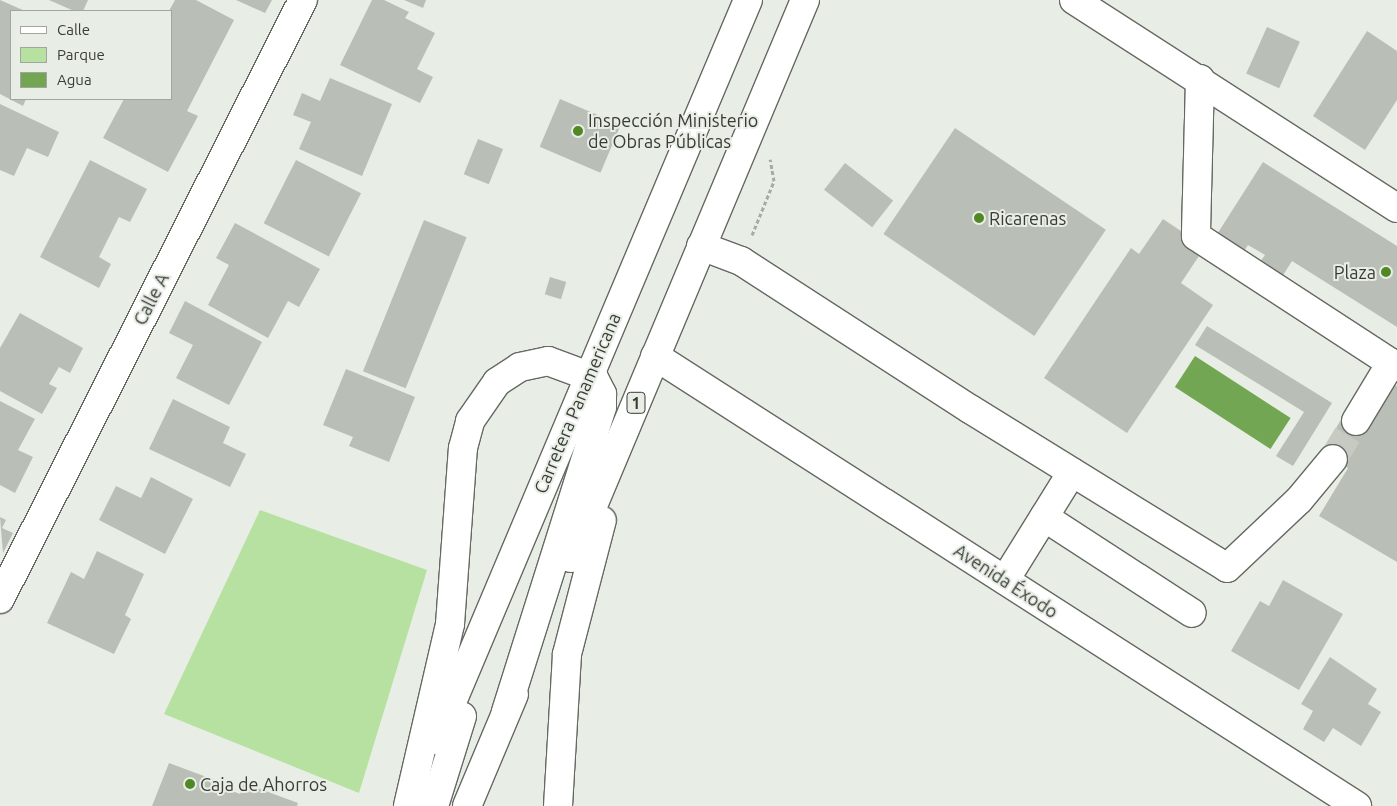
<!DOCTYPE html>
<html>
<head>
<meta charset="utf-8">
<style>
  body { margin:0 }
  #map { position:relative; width:1397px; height:806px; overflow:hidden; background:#e8eee5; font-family:Ubuntu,sans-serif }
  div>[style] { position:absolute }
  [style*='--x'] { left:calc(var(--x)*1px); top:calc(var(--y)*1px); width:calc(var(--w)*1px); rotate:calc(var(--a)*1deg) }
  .green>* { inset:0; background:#b7e1a0 }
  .water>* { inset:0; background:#73a652; transform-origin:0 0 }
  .building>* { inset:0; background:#b9bfb6; transform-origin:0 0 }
  .minor-tunnel>* { height:28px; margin-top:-14px; transform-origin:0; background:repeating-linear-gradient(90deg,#c5cac2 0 28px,transparent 0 42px) }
  .path>* { height:3px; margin-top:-1.5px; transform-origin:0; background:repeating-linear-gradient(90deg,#a6aaa3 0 4px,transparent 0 6.5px) }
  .roads { filter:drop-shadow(1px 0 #646a62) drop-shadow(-1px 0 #646a62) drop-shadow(0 1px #646a62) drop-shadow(0 -1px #646a62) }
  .minor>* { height:28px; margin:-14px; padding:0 14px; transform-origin:14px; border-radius:14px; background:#fff }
  .highway>* { height:28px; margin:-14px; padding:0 14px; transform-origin:14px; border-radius:14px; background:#fff }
  .dots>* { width:14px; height:14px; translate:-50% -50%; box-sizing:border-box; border:2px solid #e8eee5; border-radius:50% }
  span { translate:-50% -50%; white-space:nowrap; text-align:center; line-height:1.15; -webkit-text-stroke:4px #e8eee5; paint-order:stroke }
  .shield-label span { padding:1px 4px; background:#e8eee5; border:1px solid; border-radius:4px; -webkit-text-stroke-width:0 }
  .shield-label { font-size:16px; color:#393b37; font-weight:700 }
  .poi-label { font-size:18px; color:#393b37 }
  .left { translate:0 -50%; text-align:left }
  .right { translate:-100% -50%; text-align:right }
  .street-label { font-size:18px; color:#393b37 }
  .legend { position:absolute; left:10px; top:10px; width:162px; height:90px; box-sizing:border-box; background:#e8eee5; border:1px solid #a2a69f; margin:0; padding:6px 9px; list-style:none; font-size:15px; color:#393b37 }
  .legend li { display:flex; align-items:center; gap:10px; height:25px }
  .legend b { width:25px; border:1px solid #a2a69f }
</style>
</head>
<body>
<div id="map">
  <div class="green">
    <div style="clip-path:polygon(260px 510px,427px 570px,359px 793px,164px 714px)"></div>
  </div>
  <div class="water">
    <div style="left:1195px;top:356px;width:114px;height:37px;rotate:33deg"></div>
  </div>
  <div class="building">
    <div style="clip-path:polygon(0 0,25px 11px,11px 11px,11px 99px,26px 99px,23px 106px,0 94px)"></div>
    <div style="clip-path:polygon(49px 0,88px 0,83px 11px,74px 11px)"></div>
    <div style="clip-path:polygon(175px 0,196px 0,234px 20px,187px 111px,198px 116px,168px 172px,103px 138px,124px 99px,171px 99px,169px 11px)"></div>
    <div style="clip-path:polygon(236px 0,272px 0,265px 13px)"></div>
    <div style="clip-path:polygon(372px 0,384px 0,409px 12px,405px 18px,435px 33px,417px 69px,433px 77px,420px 103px,340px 65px)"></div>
    <div style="clip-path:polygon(404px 0,426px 0,423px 8px)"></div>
    <div style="left:1267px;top:27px;width:36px;height:51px;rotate:24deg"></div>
    <div style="clip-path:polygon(1367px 31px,1397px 51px,1397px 100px,1365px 150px,1313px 116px)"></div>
    <div style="clip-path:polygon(330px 78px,392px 104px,362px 176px,299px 149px,311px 122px,293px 115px,302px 93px,320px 101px)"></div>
    <div style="left:560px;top:99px;width:66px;height:52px;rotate:23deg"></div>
    <div style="clip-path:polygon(0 104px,59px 132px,48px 157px,27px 148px,14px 176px,0 170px)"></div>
    <div style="left:955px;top:128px;width:182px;height:128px;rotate:34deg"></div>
    <div style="left:478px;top:139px;width:27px;height:38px;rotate:22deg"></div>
    <div style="clip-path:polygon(90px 160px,147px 189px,130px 222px,119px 217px,99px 257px,111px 264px,99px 288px,40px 257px)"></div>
    <div style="left:296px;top:160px;width:73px;height:71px;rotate:27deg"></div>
    <div style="clip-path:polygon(1263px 162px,1397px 246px,1397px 327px,1292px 261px,1280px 280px,1257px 266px,1265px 255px,1248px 245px,1241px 256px,1214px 239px)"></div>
    <div style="left:845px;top:163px;width:61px;height:34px;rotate:38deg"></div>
    <div style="clip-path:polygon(1163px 219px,1205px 247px,1181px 283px,1213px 305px,1127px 433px,1044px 378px,1131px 248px,1139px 254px)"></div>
    <div style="left:424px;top:220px;width:46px;height:163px;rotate:22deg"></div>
    <div style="clip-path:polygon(235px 223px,320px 269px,299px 307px,288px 301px,268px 338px,208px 305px,229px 265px,216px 258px)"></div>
    <div style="left:550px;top:277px;width:17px;height:18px;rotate:17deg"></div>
    <div style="clip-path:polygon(185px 301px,262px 342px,229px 405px,176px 378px,193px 345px,169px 333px)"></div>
    <div style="clip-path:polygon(20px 313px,83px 348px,70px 373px,59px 367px,49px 384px,57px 388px,42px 414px,0 391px,0 348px)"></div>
    <div style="clip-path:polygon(1207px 326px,1332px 403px,1293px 466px,1276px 456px,1304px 412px,1195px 345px)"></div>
    <div style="clip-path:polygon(346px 369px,415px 397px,389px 462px,349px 446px,353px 437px,323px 425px)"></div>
    <div style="clip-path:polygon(1395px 385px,1397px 386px,1397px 562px,1319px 516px,1348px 468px,1322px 453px,1344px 414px,1368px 429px)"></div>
    <div style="clip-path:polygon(173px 399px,230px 427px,223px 443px,246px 454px,230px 487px,149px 449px)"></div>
    <div style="clip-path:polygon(0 401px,35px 419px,18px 450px,33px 457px,15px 493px,0 485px)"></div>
    <div style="clip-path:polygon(151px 477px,193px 499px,165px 554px,99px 520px,116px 486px,141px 498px)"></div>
    <div style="clip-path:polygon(0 517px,6px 520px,2px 528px,13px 533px,3px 553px)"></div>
    <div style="clip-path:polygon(97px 551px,144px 574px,125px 615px,131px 619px,114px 654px,47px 623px,71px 572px,84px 579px)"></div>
    <div style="clip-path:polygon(1283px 580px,1343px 614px,1299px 690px,1231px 651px,1260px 601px,1269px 606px)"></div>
    <div style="clip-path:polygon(1330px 657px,1377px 689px,1368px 704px,1381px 712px,1361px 746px,1333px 728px,1324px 742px,1303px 729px,1313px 711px,1301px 704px)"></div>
    <div style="clip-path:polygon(169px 763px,220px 782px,219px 786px,240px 794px,244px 783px,298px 803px,297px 806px,152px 806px)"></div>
  </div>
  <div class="minor-tunnel">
    <div style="--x:1333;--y:459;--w:44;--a:-58.8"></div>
  </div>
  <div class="path">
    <div style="--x:752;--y:235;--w:58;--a:-67.8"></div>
    <div style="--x:774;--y:181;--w:22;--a:-100"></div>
  </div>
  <div class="roads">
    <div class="minor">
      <div style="--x:1074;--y:0;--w:384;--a:32.8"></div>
      <div style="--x:1200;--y:79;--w:157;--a:91.5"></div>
      <div style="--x:1196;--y:236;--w:240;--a:33.1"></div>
      <div style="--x:701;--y:246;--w:43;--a:20.6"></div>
      <div style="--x:741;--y:261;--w:273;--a:32.9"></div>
      <div style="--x:970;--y:409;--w:302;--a:31.7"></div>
      <div style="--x:1227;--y:568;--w:99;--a:-43.4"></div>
      <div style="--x:1299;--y:500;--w:53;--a:-50.3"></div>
      <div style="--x:655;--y:356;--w:834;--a:32.66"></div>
      <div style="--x:1356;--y:421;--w:68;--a:-58.9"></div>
      <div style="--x:1044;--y:517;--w:176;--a:33"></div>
      <div style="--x:1005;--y:580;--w:127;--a:-58.2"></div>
      <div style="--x:0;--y:599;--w:671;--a:-63.17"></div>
    </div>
    <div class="highway">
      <div style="--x:571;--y:558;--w:605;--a:-67.25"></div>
      <div style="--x:436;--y:740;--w:803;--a:-67.14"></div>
      <div style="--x:408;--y:806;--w:187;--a:-77"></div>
      <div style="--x:450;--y:624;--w:176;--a:-85.8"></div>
      <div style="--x:463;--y:448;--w:28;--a:-75"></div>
      <div style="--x:470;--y:421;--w:47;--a:-55.3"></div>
      <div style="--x:497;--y:382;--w:27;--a:-33"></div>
      <div style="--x:520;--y:367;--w:29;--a:-12"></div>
      <div style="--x:548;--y:361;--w:49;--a:20.3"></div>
      <div style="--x:594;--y:378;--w:18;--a:63"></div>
      <div style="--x:602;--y:394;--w:13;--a:90"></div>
      <div style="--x:602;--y:407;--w:320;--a:107.5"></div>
      <div style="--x:434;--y:806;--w:94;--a:-72.7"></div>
      <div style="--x:467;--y:806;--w:121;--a:-67.2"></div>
      <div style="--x:558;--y:806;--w:152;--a:-86.6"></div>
      <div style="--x:567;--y:654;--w:138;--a:-75.4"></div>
    </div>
  </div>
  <div class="dots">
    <div style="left:578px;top:131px;background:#4f8824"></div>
    <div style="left:979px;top:218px;background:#4f8824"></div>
    <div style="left:1386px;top:272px;background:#4f8824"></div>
    <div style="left:190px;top:784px;background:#4f8824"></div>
  </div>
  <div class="shield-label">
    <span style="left:636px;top:403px">1</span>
  </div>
  <div class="poi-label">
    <span class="left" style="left:588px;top:131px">Inspección Ministerio<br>de Obras Públicas</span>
    <span class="left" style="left:989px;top:218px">Ricarenas</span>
    <span class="right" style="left:1376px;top:272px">Plaza</span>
    <span class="left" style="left:200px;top:784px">Caja de Ahorros</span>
  </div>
  <div class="street-label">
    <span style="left:151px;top:299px;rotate:-63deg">Calle A</span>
    <span style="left:577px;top:403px;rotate:-67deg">Carretera Panamericana</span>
    <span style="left:1006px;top:581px;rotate:33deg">Avenida Éxodo</span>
  </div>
  <ul class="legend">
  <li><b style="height:6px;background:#fff"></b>Calle</li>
  <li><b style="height:14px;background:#b7e1a0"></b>Parque</li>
  <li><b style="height:14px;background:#73a652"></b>Agua</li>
  </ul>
</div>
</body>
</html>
